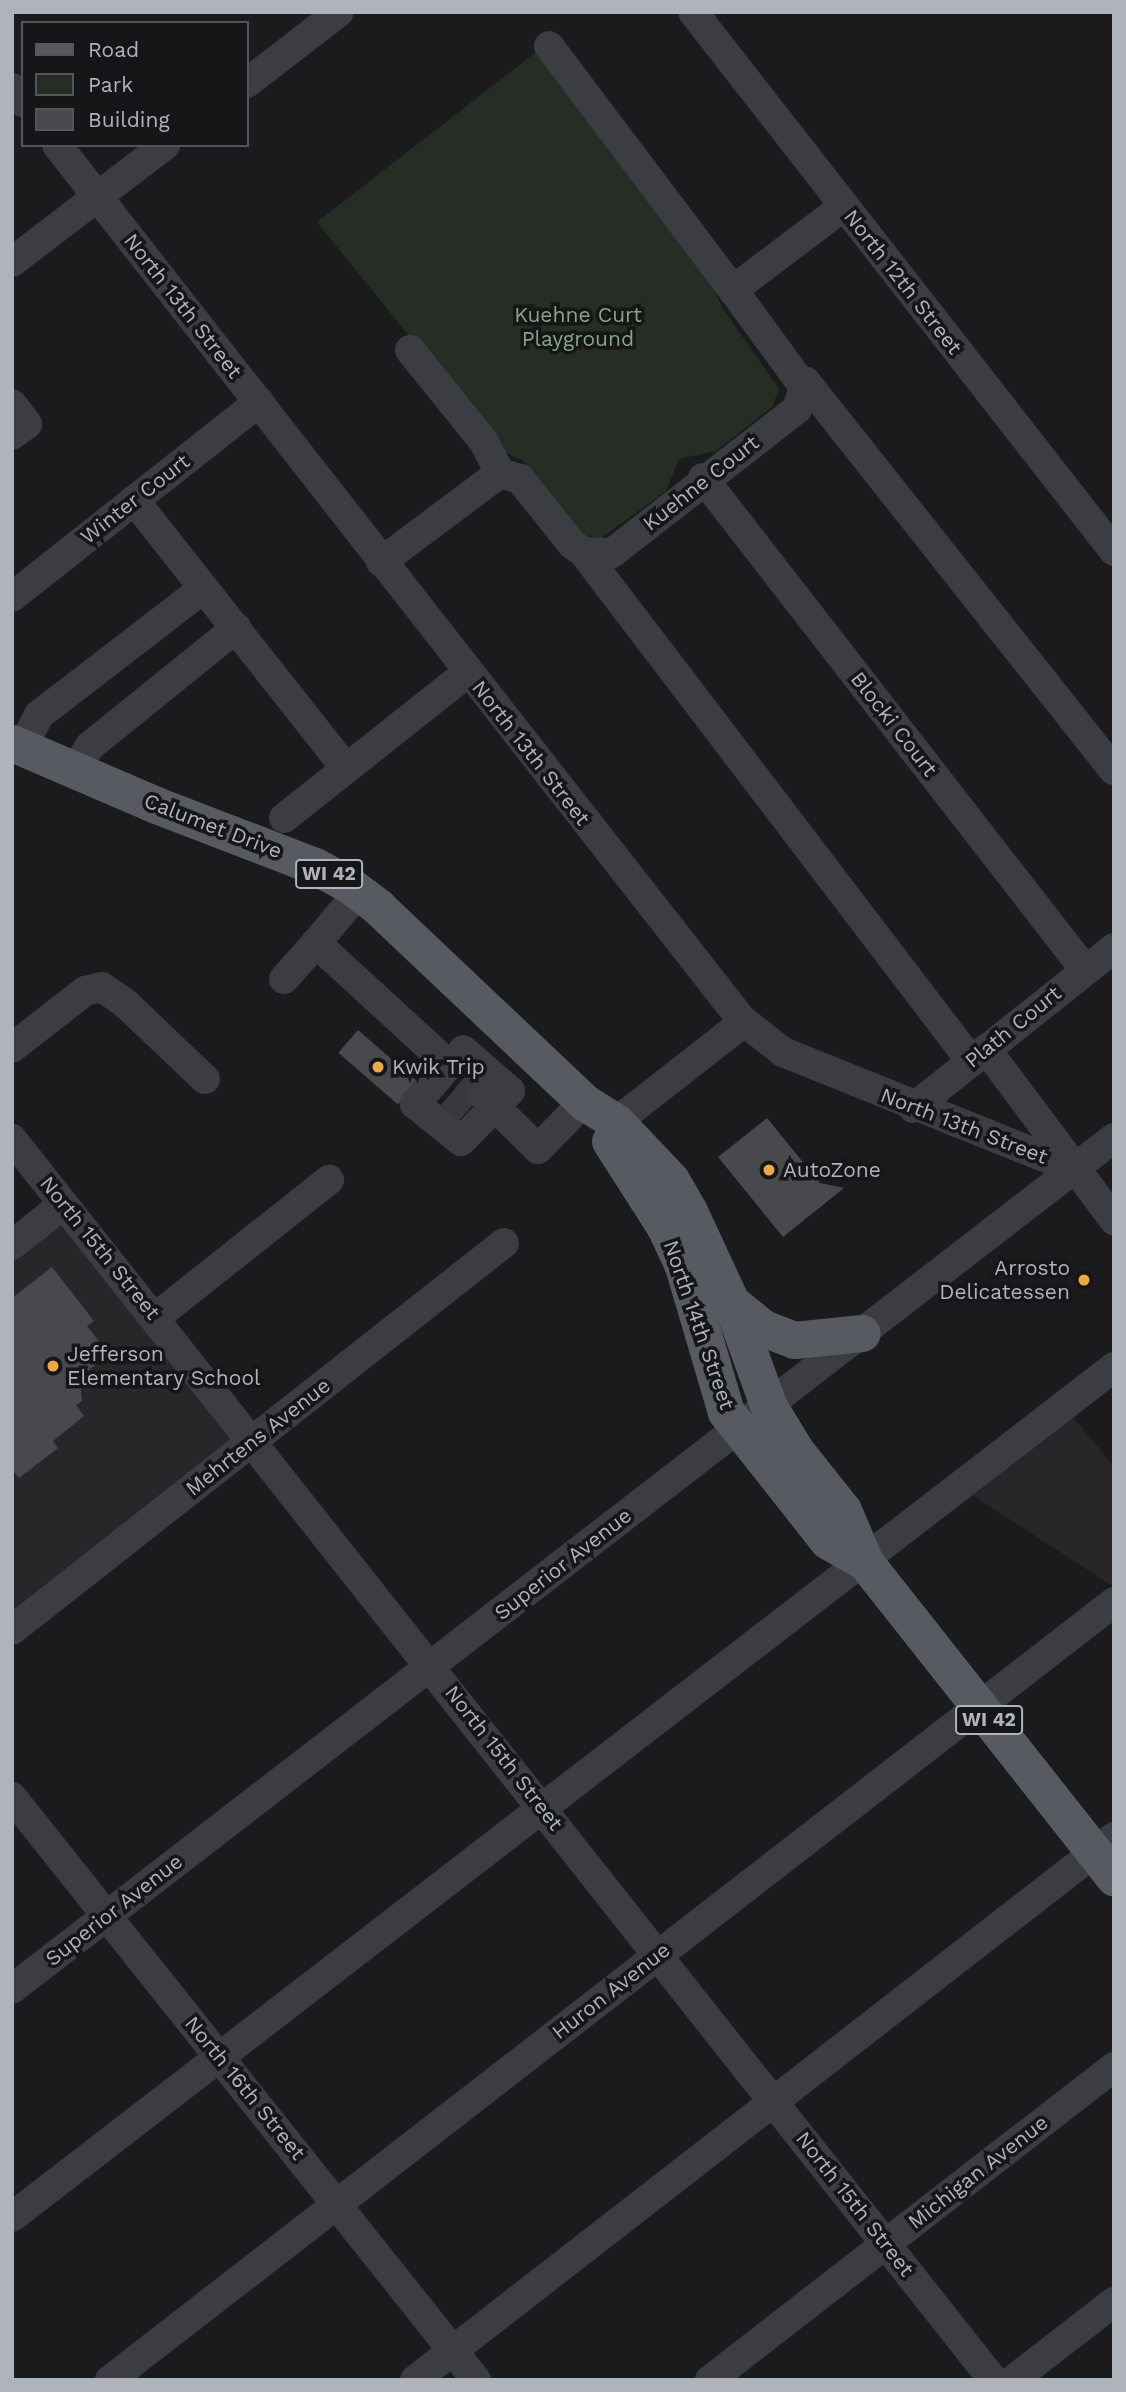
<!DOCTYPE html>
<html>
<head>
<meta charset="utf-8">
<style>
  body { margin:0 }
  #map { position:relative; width:1126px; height:2392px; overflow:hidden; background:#1b1b1d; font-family:"Work Sans",sans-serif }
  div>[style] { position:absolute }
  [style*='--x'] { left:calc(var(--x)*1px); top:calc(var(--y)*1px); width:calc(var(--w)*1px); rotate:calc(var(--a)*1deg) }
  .built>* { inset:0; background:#27272a }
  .green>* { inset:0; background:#252d25 }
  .building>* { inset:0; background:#48494d; transform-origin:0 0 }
  .minor-tunnel>* { height:30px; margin-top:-15px; transform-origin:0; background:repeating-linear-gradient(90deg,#38393d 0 30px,transparent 0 45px) }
  .minor>* { height:30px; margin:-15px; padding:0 15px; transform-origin:15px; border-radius:15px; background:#3c3d42 }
  .major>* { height:37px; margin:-18.5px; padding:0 18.5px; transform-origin:18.5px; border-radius:18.5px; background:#585a61 }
  .dots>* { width:19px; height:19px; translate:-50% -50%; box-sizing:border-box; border:4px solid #161618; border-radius:50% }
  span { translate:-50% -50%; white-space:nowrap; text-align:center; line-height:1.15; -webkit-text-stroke:7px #161618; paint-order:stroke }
  .shield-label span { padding:2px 5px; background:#161618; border:2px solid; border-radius:5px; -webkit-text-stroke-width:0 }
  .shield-label { font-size:19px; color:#aeb3bc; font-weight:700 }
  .street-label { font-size:21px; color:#aeb3bc }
  .park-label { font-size:21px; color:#86a586 }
  .poi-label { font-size:21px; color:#aeb3bc }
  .left { translate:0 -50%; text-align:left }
  .right { translate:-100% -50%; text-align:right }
  .frame { position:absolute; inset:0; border:14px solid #aeb3bc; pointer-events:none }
  .legend { position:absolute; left:21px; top:21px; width:228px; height:126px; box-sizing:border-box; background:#161618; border:2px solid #53555a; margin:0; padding:9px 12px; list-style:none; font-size:21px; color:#aeb3bc }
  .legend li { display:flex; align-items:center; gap:14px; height:35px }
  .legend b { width:35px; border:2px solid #53555a }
</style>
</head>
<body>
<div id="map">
  <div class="built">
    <div style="clip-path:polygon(64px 1204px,253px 1440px,12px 1630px,12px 1245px)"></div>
    <div style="clip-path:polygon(1068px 1410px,1114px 1467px,1114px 1587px,972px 1495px)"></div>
  </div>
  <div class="green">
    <div style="clip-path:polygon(540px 49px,718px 277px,716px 294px,722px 307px,779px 389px,772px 407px,716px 451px,679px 459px,666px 491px,601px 538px,583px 535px,522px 460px,502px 451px,317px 222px)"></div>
  </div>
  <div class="building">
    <div style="left:358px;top:1030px;width:79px;height:30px;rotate:41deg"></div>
    <div style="clip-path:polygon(767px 1118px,820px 1183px,844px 1188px,783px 1237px,718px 1157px)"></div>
    <div style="clip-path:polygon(52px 1267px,94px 1321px,87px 1326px,109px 1354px,80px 1377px,82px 1401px,76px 1405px,84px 1416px,53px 1441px,58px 1448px,19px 1478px,12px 1470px,12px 1298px)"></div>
  </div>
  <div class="minor-tunnel">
    <div style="--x:464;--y:1078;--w:25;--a:42"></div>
    <div style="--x:446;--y:1099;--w:24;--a:42"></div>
  </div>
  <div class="minor">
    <div style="--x:693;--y:12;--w:684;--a:52.01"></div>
    <div style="--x:549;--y:46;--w:306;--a:53"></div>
    <div style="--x:247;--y:83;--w:116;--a:-37.7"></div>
    <div style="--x:12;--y:88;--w:18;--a:52"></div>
    <div style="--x:57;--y:145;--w:1110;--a:51.95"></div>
    <div style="--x:741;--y:1019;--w:53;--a:38.2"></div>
    <div style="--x:783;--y:1052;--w:314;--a:21.9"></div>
    <div style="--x:12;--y:262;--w:193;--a:-37.4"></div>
    <div style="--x:410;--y:350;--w:118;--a:51.2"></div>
    <div style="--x:484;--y:442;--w:35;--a:63"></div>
    <div style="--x:806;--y:382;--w:495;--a:51.6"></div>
    <div style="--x:12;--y:404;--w:25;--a:53"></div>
    <div style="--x:27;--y:424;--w:19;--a:144"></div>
    <div style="--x:703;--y:478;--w:623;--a:52.17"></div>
    <div style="--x:134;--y:500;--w:342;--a:51.7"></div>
    <div style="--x:583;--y:552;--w:640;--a:52.68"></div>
    <div style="--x:381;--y:562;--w:149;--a:-36.8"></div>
    <div style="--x:500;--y:473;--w:21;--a:17"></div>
    <div style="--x:520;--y:479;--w:83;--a:51.3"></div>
    <div style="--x:572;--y:544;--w:14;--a:36"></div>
    <div style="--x:583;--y:552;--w:29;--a:2"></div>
    <div style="--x:612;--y:553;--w:234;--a:-37.9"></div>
    <div style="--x:797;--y:409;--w:28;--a:-72"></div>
    <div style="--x:806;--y:382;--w:5;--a:169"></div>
    <div style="--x:801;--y:383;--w:115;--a:-126.2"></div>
    <div style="--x:733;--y:290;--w:139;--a:-37.1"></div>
    <div style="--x:12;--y:597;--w:315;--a:-38.3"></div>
    <div style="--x:22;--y:747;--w:36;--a:-62"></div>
    <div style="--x:39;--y:715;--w:208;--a:-37.6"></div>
    <div style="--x:76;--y:769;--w:27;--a:-59"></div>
    <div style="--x:90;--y:746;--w:188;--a:-38.9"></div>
    <div style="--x:284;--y:818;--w:235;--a:-38.4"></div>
    <div style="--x:358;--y:893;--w:65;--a:130"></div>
    <div style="--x:316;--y:943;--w:180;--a:42.5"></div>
    <div style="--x:449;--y:1065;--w:52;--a:131.1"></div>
    <div style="--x:415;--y:1104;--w:59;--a:38.8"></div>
    <div style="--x:461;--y:1141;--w:70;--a:-45.6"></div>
    <div style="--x:510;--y:1091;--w:62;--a:-138.9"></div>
    <div style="--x:284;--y:979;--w:48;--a:-48.4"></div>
    <div style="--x:12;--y:1048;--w:93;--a:-38"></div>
    <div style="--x:85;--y:991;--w:17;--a:-13"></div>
    <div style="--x:102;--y:987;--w:29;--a:35"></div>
    <div style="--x:126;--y:1004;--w:109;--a:43.5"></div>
    <div style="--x:986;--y:1049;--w:214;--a:53.2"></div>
    <div style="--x:483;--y:1095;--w:77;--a:44.5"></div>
    <div style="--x:538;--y:1149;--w:66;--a:-45.6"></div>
    <div style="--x:913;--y:1108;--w:257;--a:-38.5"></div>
    <div style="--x:616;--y:1122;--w:162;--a:-38"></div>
    <div style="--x:12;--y:1139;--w:1582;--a:51.67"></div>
    <div style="--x:12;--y:1245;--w:66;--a:-38.3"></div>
    <div style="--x:156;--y:1317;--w:221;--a:-38.4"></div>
    <div style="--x:12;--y:1630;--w:626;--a:-38.19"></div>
    <div style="--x:12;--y:1797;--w:745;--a:51.48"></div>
    <div style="--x:12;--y:1989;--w:1392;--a:-37.68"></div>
    <div style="--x:12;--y:2217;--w:1392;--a:-37.64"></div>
    <div style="--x:110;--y:2380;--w:1270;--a:-37.77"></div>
    <div style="--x:415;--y:2380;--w:885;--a:-37.84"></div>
    <div style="--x:710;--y:2380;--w:511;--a:-37.77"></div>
    <div style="--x:1013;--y:2380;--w:128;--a:-37.7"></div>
  </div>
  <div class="major">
    <div style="--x:12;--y:743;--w:157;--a:23.3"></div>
    <div style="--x:156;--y:805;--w:170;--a:21"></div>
    <div style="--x:315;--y:866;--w:38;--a:29"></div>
    <div style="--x:348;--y:884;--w:38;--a:37"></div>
    <div style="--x:378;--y:907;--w:284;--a:43.4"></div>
    <div style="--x:584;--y:1102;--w:38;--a:32"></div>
    <div style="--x:616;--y:1122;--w:80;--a:46.5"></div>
    <div style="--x:671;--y:1180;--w:36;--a:60"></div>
    <div style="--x:689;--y:1211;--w:100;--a:65.2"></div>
    <div style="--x:731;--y:1302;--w:109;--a:70.2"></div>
    <div style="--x:768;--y:1405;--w:54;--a:58.7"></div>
    <div style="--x:796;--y:1451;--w:75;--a:51.5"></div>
    <div style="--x:843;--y:1510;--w:56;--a:67.1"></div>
    <div style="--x:610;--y:1141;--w:102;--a:57.4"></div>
    <div style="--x:665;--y:1227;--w:43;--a:65.2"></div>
    <div style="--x:683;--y:1266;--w:152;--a:73.6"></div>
    <div style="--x:726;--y:1412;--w:164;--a:51.7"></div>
    <div style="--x:828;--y:1541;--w:43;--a:29.6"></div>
    <div style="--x:865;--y:1562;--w:402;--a:51.7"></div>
    <div style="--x:731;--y:1302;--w:41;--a:39.1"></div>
    <div style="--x:763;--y:1328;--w:33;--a:21"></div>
    <div style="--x:794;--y:1340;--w:68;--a:-5.9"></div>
  </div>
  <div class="dots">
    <div style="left:378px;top:1067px;background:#eaa846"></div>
    <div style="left:769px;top:1170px;background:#eaa846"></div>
    <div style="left:1084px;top:1280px;background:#eaa846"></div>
    <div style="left:53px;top:1366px;background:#eaa846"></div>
  </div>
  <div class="shield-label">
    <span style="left:329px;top:874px">WI 42</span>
    <span style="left:989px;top:1720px">WI 42</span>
  </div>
  <div class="street-label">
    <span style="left:903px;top:282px;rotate:52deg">North 12th Street</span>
    <span style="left:183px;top:306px;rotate:52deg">North 13th Street</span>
    <span style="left:701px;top:483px;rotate:-38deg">Kuehne Court</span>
    <span style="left:135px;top:499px;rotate:-38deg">Winter Court</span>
    <span style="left:894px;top:724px;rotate:52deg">Blocki Court</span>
    <span style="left:531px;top:753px;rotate:52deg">North 13th Street</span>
    <span style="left:213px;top:826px;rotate:21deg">Calumet Drive</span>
    <span style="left:1013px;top:1027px;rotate:-39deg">Plath Court</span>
    <span style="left:964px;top:1126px;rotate:21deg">North 13th Street</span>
    <span style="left:100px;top:1248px;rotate:51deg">North 15th Street</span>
    <span style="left:699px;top:1325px;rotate:71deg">North 14th Street</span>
    <span style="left:258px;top:1437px;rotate:-38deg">Mehrtens Avenue</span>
    <span style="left:563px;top:1564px;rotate:-38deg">Superior Avenue</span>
    <span style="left:504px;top:1758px;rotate:52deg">North 15th Street</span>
    <span style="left:114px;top:1910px;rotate:-38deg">Superior Avenue</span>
    <span style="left:611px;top:1991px;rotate:-38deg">Huron Avenue</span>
    <span style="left:245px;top:2088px;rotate:51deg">North 16th Street</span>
    <span style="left:978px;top:2172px;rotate:-38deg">Michigan Avenue</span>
    <span style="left:855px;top:2204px;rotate:52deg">North 15th Street</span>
  </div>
  <div class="park-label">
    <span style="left:578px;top:327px">Kuehne Curt<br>Playground</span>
  </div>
  <div class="poi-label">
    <span class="left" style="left:392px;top:1067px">Kwik Trip</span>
    <span class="left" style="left:783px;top:1170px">AutoZone</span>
    <span class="right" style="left:1070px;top:1280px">Arrosto<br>Delicatessen</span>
    <span class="left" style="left:67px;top:1366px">Jefferson<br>Elementary School</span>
  </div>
  <div class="frame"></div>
  <ul class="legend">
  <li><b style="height:9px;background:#585a61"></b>Road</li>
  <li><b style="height:19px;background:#252d25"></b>Park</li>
  <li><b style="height:19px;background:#48494d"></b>Building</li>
  </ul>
</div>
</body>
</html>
